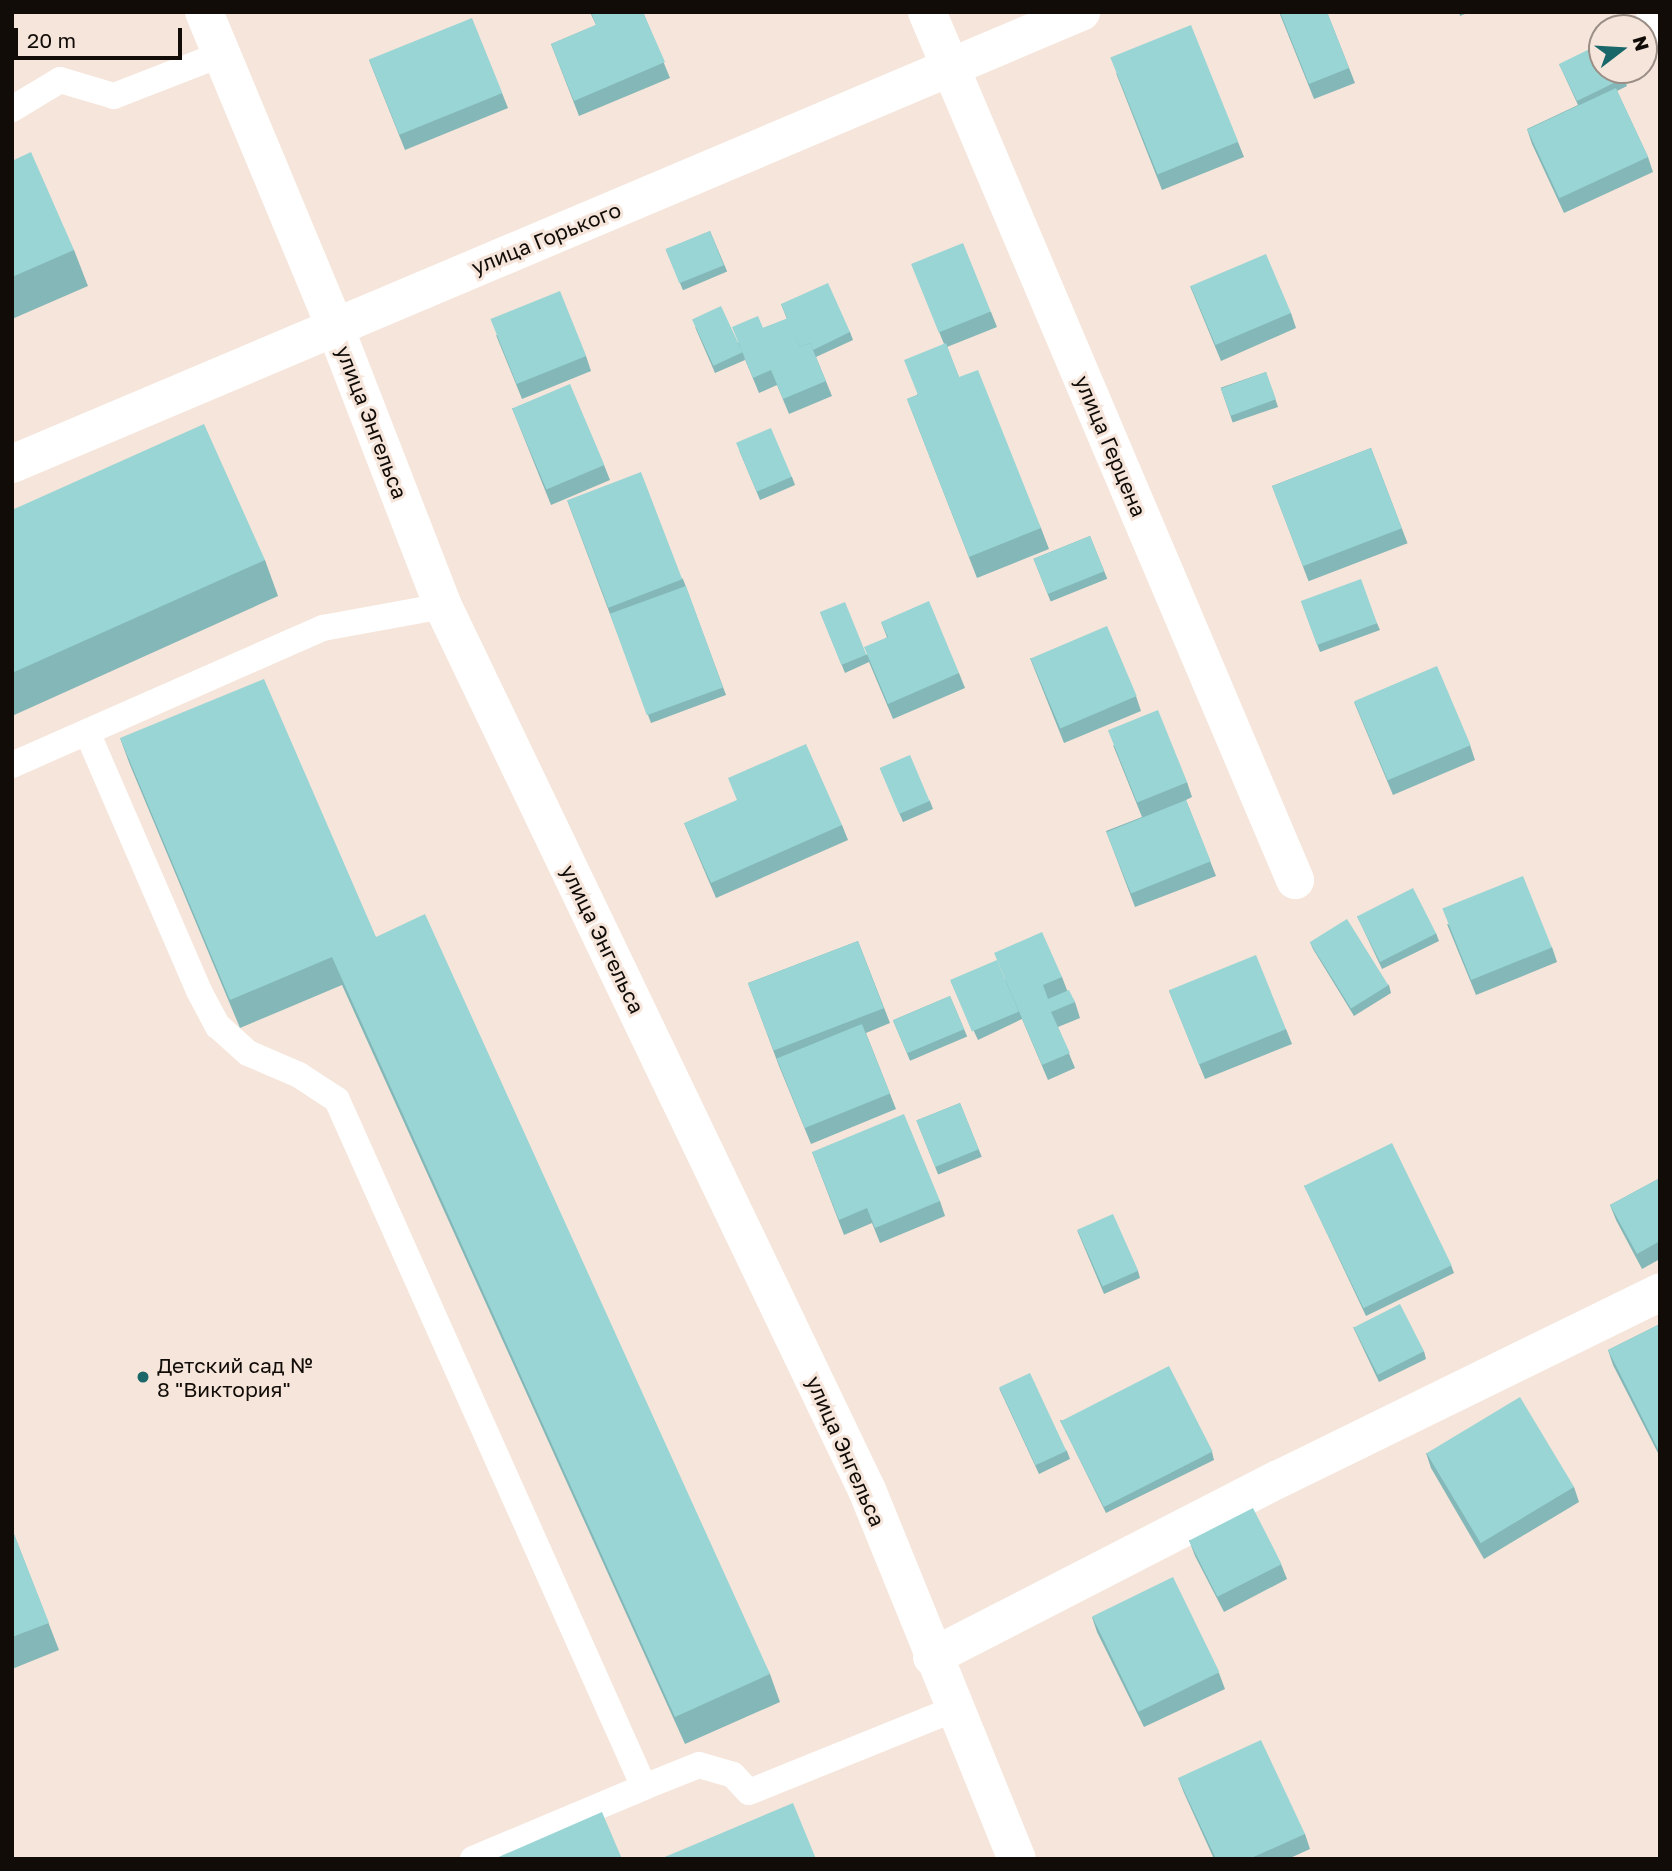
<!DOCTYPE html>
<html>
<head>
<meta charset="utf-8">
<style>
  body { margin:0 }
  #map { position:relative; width:1672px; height:1871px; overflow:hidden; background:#f6e5da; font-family:"Golos Text",sans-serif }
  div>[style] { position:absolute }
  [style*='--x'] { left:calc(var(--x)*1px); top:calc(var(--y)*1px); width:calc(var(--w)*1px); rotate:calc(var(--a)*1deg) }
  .service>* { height:26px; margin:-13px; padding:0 13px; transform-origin:13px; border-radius:13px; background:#fff }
  .minor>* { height:38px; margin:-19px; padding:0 19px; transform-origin:19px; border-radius:19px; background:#fff }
  .tertiary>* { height:38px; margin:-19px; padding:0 19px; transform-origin:19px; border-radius:19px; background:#fff }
  .wall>* { inset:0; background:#84b7b7; transform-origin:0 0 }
  .building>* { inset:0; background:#99d5d5; transform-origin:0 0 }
  .dots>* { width:19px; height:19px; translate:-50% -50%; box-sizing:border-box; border:4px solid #f6e5da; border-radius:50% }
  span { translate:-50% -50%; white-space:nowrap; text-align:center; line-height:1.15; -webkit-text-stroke:6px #f6e5da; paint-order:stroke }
  .street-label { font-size:21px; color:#110c08 }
  .poi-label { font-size:21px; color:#110c08 }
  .left { translate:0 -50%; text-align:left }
  .frame { position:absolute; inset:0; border:14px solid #110c08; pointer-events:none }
  .north { position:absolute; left:1588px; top:14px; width:70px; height:70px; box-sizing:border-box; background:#f6e5da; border:2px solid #9a8e86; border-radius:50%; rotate:73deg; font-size:19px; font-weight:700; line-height:28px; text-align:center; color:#110c08 }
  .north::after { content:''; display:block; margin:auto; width:24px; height:32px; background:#196768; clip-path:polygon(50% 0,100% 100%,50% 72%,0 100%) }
  .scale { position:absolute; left:14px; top:28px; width:168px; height:32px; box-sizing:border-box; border:4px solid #110c08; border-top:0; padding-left:9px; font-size:21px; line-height:24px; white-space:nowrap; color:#110c08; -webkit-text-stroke:5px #f6e5da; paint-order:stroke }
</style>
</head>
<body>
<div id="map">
  <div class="service">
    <div style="--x:12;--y:109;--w:56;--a:-31.1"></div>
    <div style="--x:60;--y:80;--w:56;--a:16.5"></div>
    <div style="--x:114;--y:96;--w:116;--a:-21.3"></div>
    <div style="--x:87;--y:732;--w:282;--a:66.6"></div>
    <div style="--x:199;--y:991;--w:40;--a:62"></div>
    <div style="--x:218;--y:1026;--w:40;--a:42"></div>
    <div style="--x:248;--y:1053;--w:56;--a:23.3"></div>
    <div style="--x:299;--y:1075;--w:45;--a:33.3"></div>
    <div style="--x:337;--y:1100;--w:752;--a:65.92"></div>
    <div style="--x:644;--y:1787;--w:59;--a:-21.8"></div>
    <div style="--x:699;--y:1765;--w:35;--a:16"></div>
    <div style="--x:733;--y:1775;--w:23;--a:47"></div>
    <div style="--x:749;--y:1792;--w:221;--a:-22"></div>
    <div style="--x:12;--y:765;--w:340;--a:-23.8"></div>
    <div style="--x:323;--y:628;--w:122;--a:-10.4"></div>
    <div style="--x:473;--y:1859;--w:186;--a:-22.8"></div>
  </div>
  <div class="minor">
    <div style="--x:927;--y:12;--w:943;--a:67.02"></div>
    <div style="--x:1655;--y:12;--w:12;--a:66"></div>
    <div style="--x:12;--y:464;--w:1161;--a:-22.92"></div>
    <div style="--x:932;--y:1657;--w:390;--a:-27.2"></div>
    <div style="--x:1279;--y:1479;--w:424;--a:-26.1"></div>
  </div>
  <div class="tertiary">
    <div style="--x:204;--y:12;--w:339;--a:67.4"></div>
    <div style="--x:334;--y:325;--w:301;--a:68.8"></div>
    <div style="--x:443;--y:606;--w:980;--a:64.38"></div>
    <div style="--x:867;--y:1490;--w:398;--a:67.9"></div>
  </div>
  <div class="wall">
    <div style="clip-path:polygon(590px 12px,643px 12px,670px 78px,579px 116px,551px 44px,596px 25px)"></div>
    <div style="clip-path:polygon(1279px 12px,1327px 12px,1355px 83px,1314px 99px)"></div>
    <div style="clip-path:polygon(1459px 12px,1470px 12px,1460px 16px)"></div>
    <div style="clip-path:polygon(369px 60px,502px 93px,508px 108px,405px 150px)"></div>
    <div style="clip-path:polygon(1559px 64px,1624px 78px,1627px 86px,1617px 91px,1648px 157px,1653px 172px,1564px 213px,1532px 144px,1527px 129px,1578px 105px)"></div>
    <div style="clip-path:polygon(1116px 73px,1238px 142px,1244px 157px,1162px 190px)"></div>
    <div style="clip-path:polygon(12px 161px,74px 250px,88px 286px,12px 319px)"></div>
    <div style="left:710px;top:231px;width:44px;height:48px;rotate:67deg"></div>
    <div style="clip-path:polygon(912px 265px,991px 312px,997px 327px,947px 347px,959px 377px,1041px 528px,1049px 549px,977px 578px,907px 399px,917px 395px,944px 344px)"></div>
    <div style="clip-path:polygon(1190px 286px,1291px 313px,1296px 328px,1221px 361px)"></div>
    <div style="clip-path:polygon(781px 304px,850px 332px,853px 340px,816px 357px,832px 396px,789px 414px,777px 385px,759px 393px,744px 357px,745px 360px,715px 373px,695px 327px,738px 343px,763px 328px,787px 319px)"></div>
    <div style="clip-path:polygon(496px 335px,586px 356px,591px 371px,522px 399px)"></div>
    <div style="left:1266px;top:372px;width:37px;height:48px;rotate:71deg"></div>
    <div style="clip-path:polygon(512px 408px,604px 465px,610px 480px,551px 505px)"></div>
    <div style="left:1371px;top:448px;width:102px;height:106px;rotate:69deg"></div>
    <div style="clip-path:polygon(739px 450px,792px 477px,795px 485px,760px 500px)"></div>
    <div style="clip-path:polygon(567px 500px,683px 579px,726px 695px,651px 723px)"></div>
    <div style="clip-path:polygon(12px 510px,265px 560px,278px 596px,12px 716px)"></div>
    <div style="left:1090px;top:536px;width:46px;height:61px;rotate:68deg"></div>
    <div style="clip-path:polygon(1301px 601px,1377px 623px,1380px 630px,1320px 652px)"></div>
    <div style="clip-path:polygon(820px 612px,866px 655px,887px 637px,881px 622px,959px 673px,965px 688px,893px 719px,869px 662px,845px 673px)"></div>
    <div style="clip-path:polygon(1030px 658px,1136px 696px,1141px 711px,1064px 743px)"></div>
    <div style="clip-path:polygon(1354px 702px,1470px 745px,1475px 760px,1393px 795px)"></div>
    <div style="clip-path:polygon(120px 738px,376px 937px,770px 1674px,780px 1702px,685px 1744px,342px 985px,240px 1028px,130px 765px)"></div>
    <div style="clip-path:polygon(1113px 745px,1187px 782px,1192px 797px,1186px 800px,1216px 876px,1135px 907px,1106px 831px,1142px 817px)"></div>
    <div style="clip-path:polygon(880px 768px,930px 801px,933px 809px,903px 822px)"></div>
    <div style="clip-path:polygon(684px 823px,842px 825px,848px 840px,716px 898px)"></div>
    <div style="clip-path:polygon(1357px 916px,1436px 933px,1439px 941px,1382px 969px)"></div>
    <div style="clip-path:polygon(1447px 924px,1552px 947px,1557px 962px,1476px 995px)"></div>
    <div style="clip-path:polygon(858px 941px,890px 1023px,866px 1033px,896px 1109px,811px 1144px,779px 1066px,748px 983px)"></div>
    <div style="clip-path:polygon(1310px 942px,1389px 985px,1391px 993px,1354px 1016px,1313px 949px)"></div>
    <div style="clip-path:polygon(1062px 977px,1067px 990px,1075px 1002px,1080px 1018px,1058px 1027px,1075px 1068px,1048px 1080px,1022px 1019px,978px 1040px,951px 982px)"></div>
    <div style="clip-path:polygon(1169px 991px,1286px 1029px,1292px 1044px,1205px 1079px)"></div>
    <div style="left:950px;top:996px;width:44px;height:62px;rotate:67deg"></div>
    <div style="left:960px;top:1103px;width:58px;height:47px;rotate:68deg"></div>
    <div style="clip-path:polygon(812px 1152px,940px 1201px,945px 1216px,880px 1243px,872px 1223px,844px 1235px)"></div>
    <div style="clip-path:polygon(1660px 1178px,1660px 1259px,1642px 1269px,1616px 1220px,1610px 1205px)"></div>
    <div style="clip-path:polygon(1304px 1185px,1451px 1265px,1454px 1273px,1366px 1316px)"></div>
    <div style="clip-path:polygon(1077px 1230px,1138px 1271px,1140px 1278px,1104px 1294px)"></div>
    <div style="clip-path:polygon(1660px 1324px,1660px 1457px,1613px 1365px,1608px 1350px)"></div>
    <div style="clip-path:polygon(1353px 1327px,1424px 1351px,1426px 1359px,1379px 1382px)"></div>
    <div style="clip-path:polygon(999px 1388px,1067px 1451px,1070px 1459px,1039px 1474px)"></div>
    <div style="clip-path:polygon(1060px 1420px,1212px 1452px,1214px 1460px,1106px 1513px)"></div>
    <div style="clip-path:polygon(1426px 1453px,1574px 1487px,1579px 1502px,1484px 1559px,1431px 1468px)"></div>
    <div style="clip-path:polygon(12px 1529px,59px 1650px,12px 1669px)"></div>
    <div style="clip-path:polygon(1189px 1540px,1281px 1564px,1287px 1579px,1224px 1612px,1195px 1556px)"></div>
    <div style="clip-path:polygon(1092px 1617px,1219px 1673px,1225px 1689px,1144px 1727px,1097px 1632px)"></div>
    <div style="clip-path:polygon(1178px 1778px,1305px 1834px,1310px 1849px,1288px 1859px,1214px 1859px,1184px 1793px)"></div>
  </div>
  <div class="building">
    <div style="clip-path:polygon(591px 12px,643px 12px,665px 62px,574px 101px,551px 44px,596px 25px)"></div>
    <div style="clip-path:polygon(1280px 12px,1327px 12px,1349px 68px,1309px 84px)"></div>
    <div style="left:472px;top:18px;width:81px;height:111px;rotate:68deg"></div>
    <div style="left:1191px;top:25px;width:126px;height:87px;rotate:68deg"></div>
    <div style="clip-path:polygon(1602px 43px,1602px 70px,1620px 70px,1624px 78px,1577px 101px,1559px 64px)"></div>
    <div style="left:1616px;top:88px;width:76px;height:98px;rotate:65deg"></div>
    <div style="clip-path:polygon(31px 152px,74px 250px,12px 277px,12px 161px)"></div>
    <div style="left:710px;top:231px;width:37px;height:48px;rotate:68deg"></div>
    <div style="left:963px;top:243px;width:74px;height:56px;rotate:68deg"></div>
    <div style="left:1266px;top:254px;width:64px;height:82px;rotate:67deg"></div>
    <div style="clip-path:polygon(828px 283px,850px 332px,813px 350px,810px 343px,800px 347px,781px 304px)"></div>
    <div style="left:560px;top:291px;width:70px;height:75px;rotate:68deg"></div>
    <div style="left:721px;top:306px;width:51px;height:32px;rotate:65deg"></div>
    <div style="clip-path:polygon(758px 316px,763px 328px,788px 318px,800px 347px,810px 343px,826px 381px,783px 399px,771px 370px,753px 378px,732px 327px)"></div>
    <div style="clip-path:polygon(946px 343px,959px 377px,978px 370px,1041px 528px,969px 557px,907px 399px,918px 395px,904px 360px)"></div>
    <div style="left:1266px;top:372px;width:29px;height:48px;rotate:70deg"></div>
    <div style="left:570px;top:384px;width:88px;height:63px;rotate:67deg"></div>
    <div style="clip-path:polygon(204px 424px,265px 560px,12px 673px,12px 510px)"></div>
    <div style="left:771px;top:428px;width:53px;height:38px;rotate:67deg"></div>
    <div style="left:1371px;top:448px;width:86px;height:106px;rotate:69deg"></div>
    <div style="left:641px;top:472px;width:115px;height:79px;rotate:69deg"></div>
    <div style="left:1090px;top:536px;width:38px;height:61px;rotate:68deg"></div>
    <div style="left:1361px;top:579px;width:47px;height:64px;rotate:70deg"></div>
    <div style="left:686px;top:586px;width:108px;height:81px;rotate:70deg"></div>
    <div style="clip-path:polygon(929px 601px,959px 673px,888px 704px,864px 647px,888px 637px,881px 622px)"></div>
    <div style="left:845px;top:602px;width:57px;height:27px;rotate:68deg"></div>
    <div style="left:1107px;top:626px;width:76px;height:83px;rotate:67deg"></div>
    <div style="left:1437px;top:666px;width:86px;height:90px;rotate:67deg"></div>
    <div style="clip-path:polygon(264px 679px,376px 937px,425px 914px,770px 1674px,675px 1717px,332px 957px,230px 1000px,120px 738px)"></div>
    <div style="left:1158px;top:710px;width:78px;height:54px;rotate:68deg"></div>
    <div style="clip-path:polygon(806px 744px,842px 825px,711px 883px,684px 823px,737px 800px,728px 778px)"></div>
    <div style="left:910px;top:755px;width:50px;height:33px;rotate:67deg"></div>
    <div style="left:1186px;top:800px;width:66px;height:86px;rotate:68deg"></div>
    <div style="left:1523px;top:876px;width:77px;height:87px;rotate:68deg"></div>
    <div style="left:1413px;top:888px;width:51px;height:63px;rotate:63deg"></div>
    <div style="left:1347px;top:919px;width:78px;height:44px;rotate:58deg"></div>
    <div style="clip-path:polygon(1042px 932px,1062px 977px,1043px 985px,1048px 999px,1069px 990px,1075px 1002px,1051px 1012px,1070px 1053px,1042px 1065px,994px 953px)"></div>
    <div style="left:858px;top:941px;width:72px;height:118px;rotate:69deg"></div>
    <div style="left:1256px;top:955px;width:80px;height:94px;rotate:68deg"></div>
    <div style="left:997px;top:960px;width:56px;height:51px;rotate:67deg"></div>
    <div style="left:950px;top:996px;width:36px;height:62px;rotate:67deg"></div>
    <div style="left:862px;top:1024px;width:75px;height:92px;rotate:68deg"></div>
    <div style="left:960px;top:1103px;width:50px;height:47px;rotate:68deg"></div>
    <div style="clip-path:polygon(904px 1114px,940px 1201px,875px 1228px,867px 1208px,839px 1220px,812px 1152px)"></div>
    <div style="left:1392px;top:1143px;width:136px;height:98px;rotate:64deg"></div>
    <div style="clip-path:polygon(1660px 1178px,1660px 1241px,1637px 1254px,1610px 1205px)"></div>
    <div style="left:1113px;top:1214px;width:62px;height:39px;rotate:66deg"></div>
    <div style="left:1400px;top:1304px;width:53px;height:52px;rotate:63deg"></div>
    <div style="clip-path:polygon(1660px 1324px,1660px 1453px,1608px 1350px)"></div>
    <div style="left:1169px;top:1366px;width:96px;height:122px;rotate:63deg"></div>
    <div style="left:1030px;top:1373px;width:86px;height:34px;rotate:65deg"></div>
    <div style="left:1520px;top:1397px;width:105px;height:109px;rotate:59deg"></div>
    <div style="left:1253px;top:1508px;width:63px;height:72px;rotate:63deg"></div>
    <div style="clip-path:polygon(12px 1529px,49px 1623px,12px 1637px)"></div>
    <div style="left:1173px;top:1577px;width:106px;height:90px;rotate:64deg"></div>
    <div style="clip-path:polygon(1261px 1740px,1305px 1834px,1249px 1859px,1216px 1859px,1178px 1778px)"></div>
    <div style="clip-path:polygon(793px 1803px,816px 1859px,660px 1859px)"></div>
    <div style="clip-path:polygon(602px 1812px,622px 1859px,494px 1859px)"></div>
  </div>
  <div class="dots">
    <div style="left:143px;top:1377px;background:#196768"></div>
  </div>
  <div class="street-label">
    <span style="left:546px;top:238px;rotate:-22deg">улица Горького</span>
    <span style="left:372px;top:422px;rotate:69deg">улица Энгельса</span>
    <span style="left:1111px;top:446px;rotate:67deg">улица Герцена</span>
    <span style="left:603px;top:939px;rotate:64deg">улица Энгельса</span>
    <span style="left:846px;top:1451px;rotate:66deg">улица Энгельса</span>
  </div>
  <div class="poi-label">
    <span class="left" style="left:157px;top:1377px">Детский сад №<br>8 "Виктория"</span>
  </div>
  <div class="frame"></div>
  <div class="north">N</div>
  <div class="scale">20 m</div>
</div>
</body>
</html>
